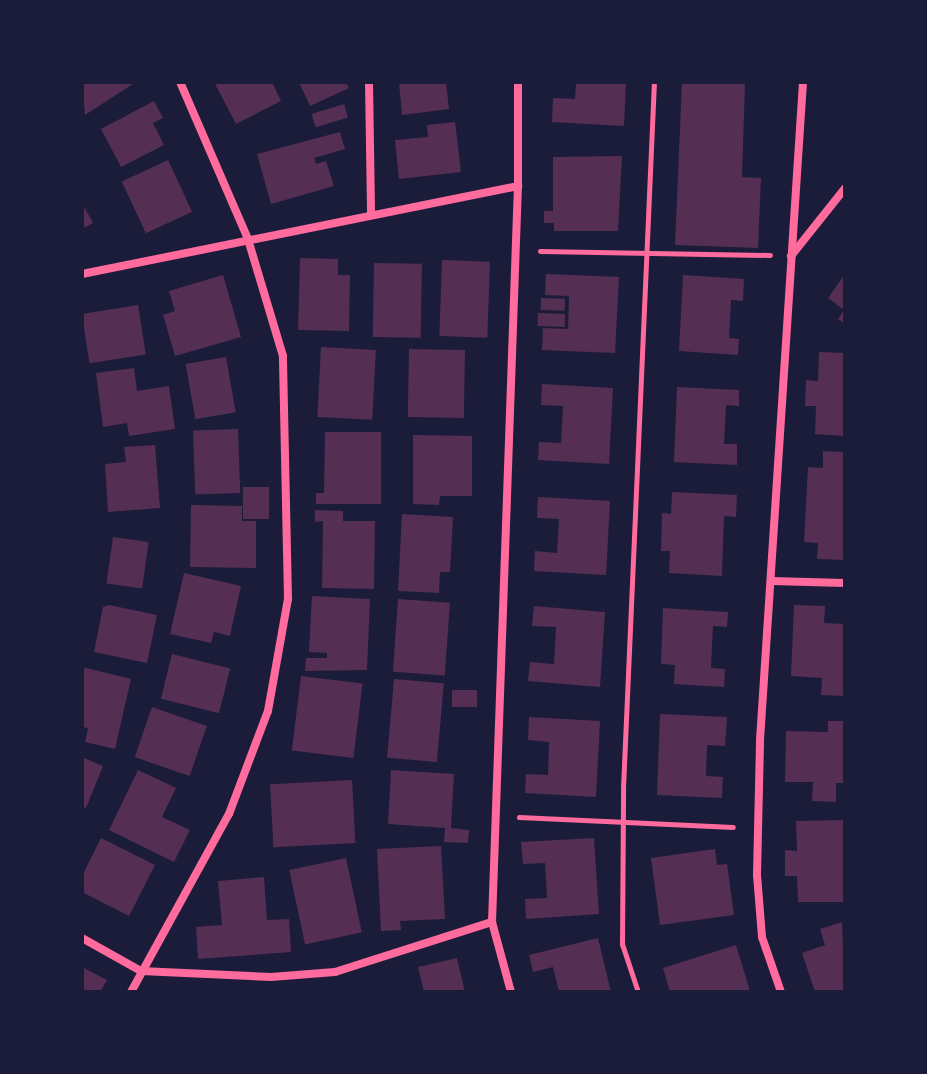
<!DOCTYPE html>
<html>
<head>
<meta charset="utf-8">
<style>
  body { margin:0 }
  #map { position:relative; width:927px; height:1074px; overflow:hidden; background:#1b1b3a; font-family:"Zilla Slab",serif }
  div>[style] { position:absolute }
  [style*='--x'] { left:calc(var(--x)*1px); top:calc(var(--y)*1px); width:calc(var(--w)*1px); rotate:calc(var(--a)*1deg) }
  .building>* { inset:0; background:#542f53; transform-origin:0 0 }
  .path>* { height:5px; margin:-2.5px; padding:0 2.5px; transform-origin:2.5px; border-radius:2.5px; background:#ff6b9d }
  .minor>* { height:8px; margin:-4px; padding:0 4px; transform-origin:4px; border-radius:4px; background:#ff6b9d }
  span { translate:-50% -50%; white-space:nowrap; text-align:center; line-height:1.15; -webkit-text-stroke:8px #1b1b3a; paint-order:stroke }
  .frame { position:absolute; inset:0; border:84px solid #1b1b3a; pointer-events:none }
</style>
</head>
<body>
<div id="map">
  <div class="building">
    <div style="clip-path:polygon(82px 82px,136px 82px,85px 115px)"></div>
    <div style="clip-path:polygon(214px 82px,272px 82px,281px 101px,236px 124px)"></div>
    <div style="clip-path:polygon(299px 82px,346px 82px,349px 88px,310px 106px)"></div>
    <div style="clip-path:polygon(399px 82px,446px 82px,449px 109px,402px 115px)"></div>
    <div style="clip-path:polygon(576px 82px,626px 82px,624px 126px,552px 122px,553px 98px,575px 99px)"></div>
    <div style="clip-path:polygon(682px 82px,745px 82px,742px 177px,761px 178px,758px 248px,675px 245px)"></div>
    <div style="clip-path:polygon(154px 101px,163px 118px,153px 123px,164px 145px,121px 167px,101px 129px)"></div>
    <div style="left:344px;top:104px;width:14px;height:34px;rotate:73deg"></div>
    <div style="clip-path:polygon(455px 122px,461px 172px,399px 179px,395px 140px,428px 137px,427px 125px)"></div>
    <div style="clip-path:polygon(340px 132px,345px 149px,314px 158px,316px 164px,326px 161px,334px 186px,271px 204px,257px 154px)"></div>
    <div style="clip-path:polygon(622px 156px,618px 231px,554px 231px,554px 223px,544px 223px,544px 211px,553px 211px,553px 157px)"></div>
    <div style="left:168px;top:160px;width:57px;height:51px;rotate:65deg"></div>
    <div style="clip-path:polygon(82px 203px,93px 223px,82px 229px)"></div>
    <div style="clip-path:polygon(300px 258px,338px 259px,338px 275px,350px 275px,349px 331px,298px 330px)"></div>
    <div style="left:442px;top:260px;width:48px;height:76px;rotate:2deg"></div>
    <div style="left:374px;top:263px;width:48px;height:74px;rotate:1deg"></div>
    <div style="clip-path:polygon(546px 274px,619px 277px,615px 353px,542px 350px,543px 328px,568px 329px,569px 296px,545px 295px)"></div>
    <div style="clip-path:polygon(845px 274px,845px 324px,838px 319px,844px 310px,828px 298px)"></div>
    <div style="clip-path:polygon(223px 275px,241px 337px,175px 356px,163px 315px,175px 311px,169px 291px)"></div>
    <div style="clip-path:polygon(683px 275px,744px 279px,743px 301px,731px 300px,729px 338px,739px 339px,738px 355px,679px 351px)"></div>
    <div style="left:541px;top:298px;width:24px;height:12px;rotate:2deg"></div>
    <div style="left:138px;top:305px;width:50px;height:57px;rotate:81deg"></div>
    <div style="left:538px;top:313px;width:27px;height:13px;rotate:2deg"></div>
    <div style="left:321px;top:347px;width:55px;height:70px;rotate:3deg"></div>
    <div style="left:409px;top:349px;width:56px;height:68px;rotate:1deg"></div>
    <div style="clip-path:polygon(819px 352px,845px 353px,845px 436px,815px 434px,816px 406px,805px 406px,806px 380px,818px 381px)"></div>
    <div style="left:226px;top:357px;width:56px;height:41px;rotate:80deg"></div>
    <div style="clip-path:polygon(134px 368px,137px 391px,169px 386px,175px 429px,129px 436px,127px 423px,103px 427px,96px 373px)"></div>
    <div style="clip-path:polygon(542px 384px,613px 388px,609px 464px,538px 460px,539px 442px,561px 443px,563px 406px,541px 405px)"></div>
    <div style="clip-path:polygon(677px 387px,739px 390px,739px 406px,726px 405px,724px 444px,737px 444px,737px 465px,674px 462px)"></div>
    <div style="left:238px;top:429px;width:64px;height:45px;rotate:88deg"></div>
    <div style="clip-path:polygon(325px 432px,381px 432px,381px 504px,316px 504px,316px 493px,324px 493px)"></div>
    <div style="clip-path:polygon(413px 435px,472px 436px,472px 496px,440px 496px,439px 505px,413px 504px)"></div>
    <div style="clip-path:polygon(155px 445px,160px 508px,108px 512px,105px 464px,126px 462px,124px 447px)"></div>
    <div style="clip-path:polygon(823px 451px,845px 452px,845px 560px,817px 559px,818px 543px,804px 542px,808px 467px,823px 468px)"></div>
    <div style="left:243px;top:487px;width:26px;height:32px"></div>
    <div style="clip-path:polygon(672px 492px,737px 495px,736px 517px,724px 516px,722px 576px,669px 573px,670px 551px,661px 551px,662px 513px,671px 514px)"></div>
    <div style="clip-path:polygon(538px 497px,610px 501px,606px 575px,534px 571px,535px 551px,557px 553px,559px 519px,537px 518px)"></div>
    <div style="clip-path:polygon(191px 505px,242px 506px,242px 521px,256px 521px,256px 568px,190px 567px)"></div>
    <div style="clip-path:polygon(315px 510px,343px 511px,343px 521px,375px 521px,374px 589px,322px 588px,323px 521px,315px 522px)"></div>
    <div style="clip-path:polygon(402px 514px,453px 517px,450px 572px,440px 572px,439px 593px,398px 591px)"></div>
    <div style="left:113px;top:537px;width:36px;height:47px;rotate:8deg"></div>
    <div style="clip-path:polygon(184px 573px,241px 586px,230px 636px,214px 632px,211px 643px,170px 634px)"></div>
    <div style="clip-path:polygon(312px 596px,370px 599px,367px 670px,305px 671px,306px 658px,327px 658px,327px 653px,309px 652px)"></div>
    <div style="left:398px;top:599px;width:52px;height:73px;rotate:4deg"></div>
    <div style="clip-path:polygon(109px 605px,157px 615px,147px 663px,94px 652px,103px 607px)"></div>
    <div style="clip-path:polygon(794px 605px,825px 606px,824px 623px,845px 624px,845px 696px,821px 695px,822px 678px,791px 676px)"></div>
    <div style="clip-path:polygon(534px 606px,605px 612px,600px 687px,528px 681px,530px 662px,554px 664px,556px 627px,532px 626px)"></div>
    <div style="clip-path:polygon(663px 608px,728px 612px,727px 627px,713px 626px,711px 668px,725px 669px,724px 687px,674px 684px,675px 665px,661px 664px)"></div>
    <div style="left:172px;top:654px;width:60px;height:46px;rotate:14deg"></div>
    <div style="clip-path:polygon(82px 667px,131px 679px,115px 749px,85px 742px,88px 728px,82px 727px)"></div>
    <div style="left:301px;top:676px;width:62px;height:75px;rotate:7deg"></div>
    <div style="left:394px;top:679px;width:50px;height:79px;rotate:5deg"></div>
    <div style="left:452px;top:690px;width:25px;height:17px"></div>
    <div style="left:152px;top:707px;width:58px;height:53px;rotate:19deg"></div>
    <div style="clip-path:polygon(660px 714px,727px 717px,725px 746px,707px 745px,706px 776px,723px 777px,722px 798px,657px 795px)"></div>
    <div style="clip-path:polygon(529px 717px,600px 721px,596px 797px,525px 793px,526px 774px,548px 775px,549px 742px,528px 740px)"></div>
    <div style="clip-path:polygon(828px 721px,845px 721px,845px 783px,836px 783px,836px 802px,812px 801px,813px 782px,785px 782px,786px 731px,828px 732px)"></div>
    <div style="clip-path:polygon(82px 757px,103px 766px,86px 808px,82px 807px)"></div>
    <div style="clip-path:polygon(138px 770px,176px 788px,162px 817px,190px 830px,174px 862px,109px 830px)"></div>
    <div style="clip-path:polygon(391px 770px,454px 774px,451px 828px,469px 830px,468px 843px,444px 842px,445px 828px,388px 824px)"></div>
    <div style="left:352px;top:780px;width:63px;height:82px;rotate:87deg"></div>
    <div style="clip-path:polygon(845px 820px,845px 902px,798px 902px,797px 876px,785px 876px,785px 850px,797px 851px,796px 821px)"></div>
    <div style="clip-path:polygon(101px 838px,155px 865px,129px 916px,82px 892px,82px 876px)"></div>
    <div style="clip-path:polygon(594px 838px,599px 914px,526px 919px,525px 899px,547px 898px,545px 863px,523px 864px,521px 842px)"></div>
    <div style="clip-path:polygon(441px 846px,445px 919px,400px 921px,401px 930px,381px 931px,377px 849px)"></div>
    <div style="clip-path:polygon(715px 849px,717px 865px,727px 864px,734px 915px,660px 925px,651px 858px)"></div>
    <div style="left:346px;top:858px;width:76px;height:58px;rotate:78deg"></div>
    <div style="clip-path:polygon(264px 877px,267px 920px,289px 919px,291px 952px,198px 959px,196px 927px,222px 925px,218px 881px)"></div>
    <div style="clip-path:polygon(842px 922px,845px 992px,815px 992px,802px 953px,825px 945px,820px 929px)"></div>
    <div style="clip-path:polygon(598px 938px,611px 992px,559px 992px,553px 967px,533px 972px,529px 955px)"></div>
    <div style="clip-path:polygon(736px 945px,750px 991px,670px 992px,663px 968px)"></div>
    <div style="clip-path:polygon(457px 958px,465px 992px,424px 992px,418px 967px)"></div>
    <div style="clip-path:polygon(82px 967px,107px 980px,100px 992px,82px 992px)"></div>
  </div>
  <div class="path">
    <div style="--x:540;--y:251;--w:230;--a:1"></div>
    <div style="--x:519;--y:817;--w:214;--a:2.7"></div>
    <div style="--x:638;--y:992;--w:51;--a:-108.4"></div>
    <div style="--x:622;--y:944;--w:156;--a:-89.6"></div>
    <div style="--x:623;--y:788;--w:707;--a:-87.49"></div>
  </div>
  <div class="minor">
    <div style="--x:369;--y:82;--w:132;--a:89.1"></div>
    <div style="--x:791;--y:256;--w:87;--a:-51.5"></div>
    <div style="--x:82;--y:274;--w:445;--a:-11.4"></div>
    <div style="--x:518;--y:186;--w:104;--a:-90"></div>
    <div style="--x:771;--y:581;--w:74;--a:1.5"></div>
    <div style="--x:82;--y:938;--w:68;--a:29.2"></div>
    <div style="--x:141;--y:971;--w:130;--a:2.6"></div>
    <div style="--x:271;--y:977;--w:64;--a:-4.5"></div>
    <div style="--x:335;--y:972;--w:165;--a:-17.7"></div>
    <div style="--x:131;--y:992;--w:203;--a:-61.2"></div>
    <div style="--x:229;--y:814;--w:110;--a:-69.3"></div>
    <div style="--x:268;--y:711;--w:114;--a:-79.9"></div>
    <div style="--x:288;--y:599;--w:243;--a:-91.2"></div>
    <div style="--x:283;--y:356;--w:122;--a:-106.7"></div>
    <div style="--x:248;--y:239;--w:171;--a:-113.4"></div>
    <div style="--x:511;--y:992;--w:73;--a:-105.2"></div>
    <div style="--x:492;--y:922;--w:736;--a:-87.98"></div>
    <div style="--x:781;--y:992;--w:58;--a:-109.1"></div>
    <div style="--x:762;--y:937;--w:62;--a:-94.6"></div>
    <div style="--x:757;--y:875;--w:135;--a:-88.7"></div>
    <div style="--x:760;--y:740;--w:659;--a:-86.26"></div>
  </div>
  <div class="frame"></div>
</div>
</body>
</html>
